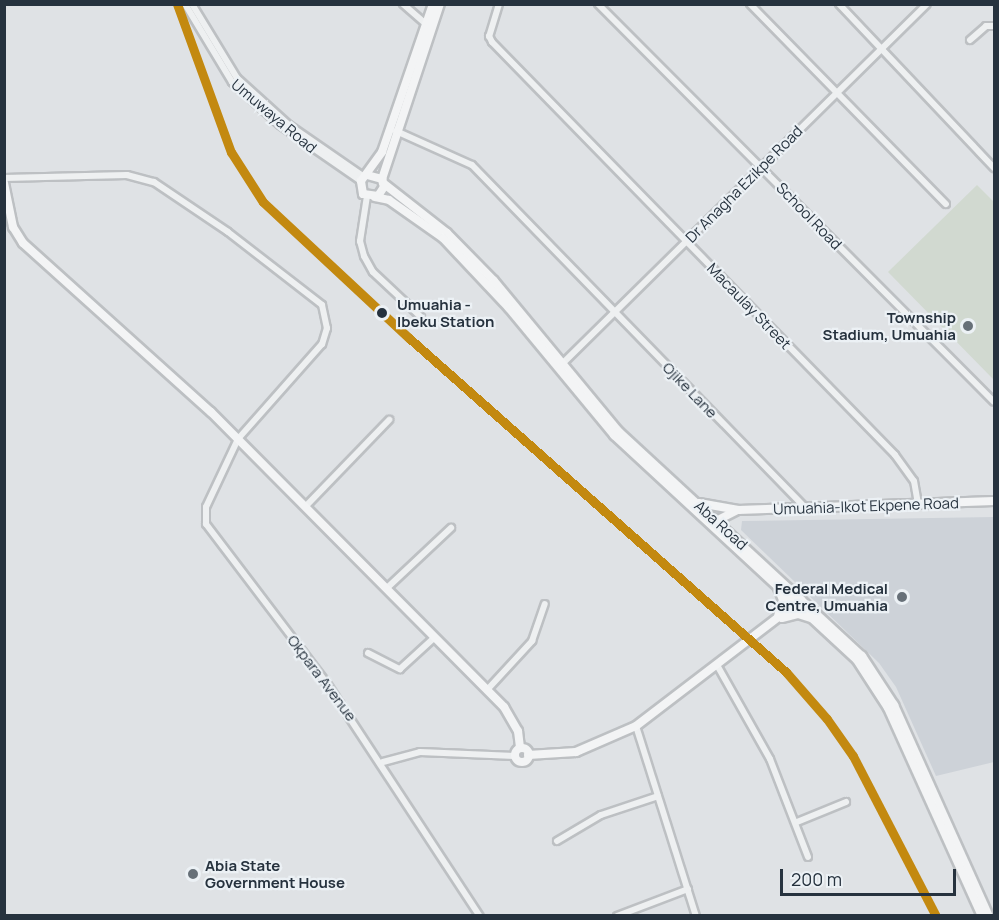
<!DOCTYPE html>
<html>
<head>
<meta charset="utf-8">
<style>
  body { margin:0 }
  #map { position:relative; width:999px; height:920px; overflow:hidden; background:#dfe2e5; font-family:Manrope,sans-serif }
  div>[style] { position:absolute }
  [style*='--x'] { left:calc(var(--x)*1px); top:calc(var(--y)*1px); width:calc(var(--w)*1px); rotate:calc(var(--a)*1deg) }
  .built>* { inset:0; background:#cdd2d8 }
  .green>* { inset:0; background:#d1d9d0 }
  .roads { filter:drop-shadow(2px 0 #bdc0c3) drop-shadow(-2px 0 #bdc0c3) drop-shadow(0 2px #bdc0c3) drop-shadow(0 -2px #bdc0c3) }
  .minor>* { height:6px; margin:-3px; padding:0 3px; transform-origin:3px; border-radius:3px; background:#eef0f1 }
  .major>* { height:8px; margin:-4px; padding:0 4px; transform-origin:4px; border-radius:4px; background:#f3f4f5 }
  .major>.ring { margin:-4px; padding:0; box-sizing:content-box; background:none; border:8px solid #f3f4f5; border-radius:50% }
  .rail-1>* { height:9px; margin:-4.5px; padding:0 4.5px; transform-origin:4.5px; border-radius:4.5px; background:#c38910 }
  .dots>* { width:16px; height:16px; translate:-50% -50%; box-sizing:border-box; border:3px solid #ecf1f5; border-radius:50% }
  span { translate:-50% -50%; white-space:nowrap; text-align:center; line-height:1.15; -webkit-text-stroke:4.5px #ecf1f5; paint-order:stroke }
  .street-label { font-size:15px; color:#26323e }
  .stop-label { font-size:15px; color:#26323e; font-weight:700 }
  .left { translate:0 -50%; text-align:left }
  .poi-label { font-size:15px; color:#26323e; font-weight:700 }
  .right { translate:-100% -50%; text-align:right }
  .frame { position:absolute; inset:0; border:6px solid #26323e; pointer-events:none }
  .scale { position:absolute; left:780px; top:869px; width:176px; height:27px; box-sizing:border-box; border:3px solid #26323e; border-top:0; padding-left:8px; font-size:18px; line-height:21px; white-space:nowrap; color:#26323e; -webkit-text-stroke:4px #ecf1f5; paint-order:stroke }
</style>
</head>
<body>
<div id="map">
  <div class="built">
    <div style="clip-path:polygon(994px 517px,994px 762px,936px 776px,896px 687px,879px 663px,741px 530px,742px 521px)"></div>
  </div>
  <div class="green">
    <div style="clip-path:polygon(977px 185px,994px 202px,994px 380px,888px 272px)"></div>
  </div>
  <div class="roads">
    <div class="minor">
      <div style="--x:185;--y:4;--w:91;--a:58.9"></div>
      <div style="--x:232;--y:82;--w:64;--a:41.9"></div>
      <div style="--x:280;--y:125;--w:98;--a:34.7"></div>
      <div style="--x:192;--y:4;--w:87;--a:58.7"></div>
      <div style="--x:237;--y:78;--w:70;--a:42.1"></div>
      <div style="--x:289;--y:125;--w:91;--a:34.7"></div>
      <div style="--x:403;--y:4;--w:30;--a:41"></div>
      <div style="--x:499;--y:4;--w:34;--a:107"></div>
      <div style="--x:489;--y:36;--w:7;--a:63"></div>
      <div style="--x:492;--y:42;--w:577;--a:45.7"></div>
      <div style="--x:895;--y:455;--w:32;--a:54"></div>
      <div style="--x:914;--y:481;--w:23;--a:80"></div>
      <div style="--x:598;--y:4;--w:561;--a:45.14"></div>
      <div style="--x:750;--y:4;--w:280;--a:45.6"></div>
      <div style="--x:839;--y:4;--w:226;--a:46.6"></div>
      <div style="--x:970;--y:40;--w:21;--a:-41"></div>
      <div style="--x:986;--y:26;--w:8;--a:0"></div>
      <div style="--x:396;--y:131;--w:83;--a:24.1"></div>
      <div style="--x:472;--y:165;--w:479;--a:45.8"></div>
      <div style="--x:4;--y:178;--w:123;--a:-1.4"></div>
      <div style="--x:127;--y:175;--w:28;--a:15"></div>
      <div style="--x:154;--y:182;--w:89;--a:34"></div>
      <div style="--x:228;--y:232;--w:119;--a:37.8"></div>
      <div style="--x:322;--y:305;--w:24;--a:78"></div>
      <div style="--x:327;--y:328;--w:17;--a:107"></div>
      <div style="--x:322;--y:344;--w:127;--a:131.5"></div>
      <div style="--x:238;--y:439;--w:75;--a:115.2"></div>
      <div style="--x:206;--y:507;--w:17;--a:90"></div>
      <div style="--x:206;--y:524;--w:198;--a:52.8"></div>
      <div style="--x:326;--y:682;--w:280;--a:56.7"></div>
      <div style="--x:367;--y:196;--w:46;--a:98.8"></div>
      <div style="--x:360;--y:241;--w:16;--a:75"></div>
      <div style="--x:364;--y:256;--w:18;--a:61"></div>
      <div style="--x:373;--y:272;--w:66;--a:43.2"></div>
      <div style="--x:560;--y:366;--w:515;--a:-44.61"></div>
      <div style="--x:306;--y:506;--w:120;--a:-46"></div>
      <div style="--x:387;--y:588;--w:88;--a:-43.2"></div>
      <div style="--x:368;--y:653;--w:36;--a:27"></div>
      <div style="--x:400;--y:669;--w:47;--a:-42.4"></div>
      <div style="--x:717;--y:665;--w:108;--a:60.6"></div>
      <div style="--x:770;--y:759;--w:105;--a:68.8"></div>
      <div style="--x:487;--y:690;--w:67;--a:-47.4"></div>
      <div style="--x:532;--y:641;--w:39;--a:-71"></div>
      <div style="--x:636;--y:726;--w:199;--a:72.5"></div>
      <div style="--x:383;--y:762;--w:38;--a:-15"></div>
      <div style="--x:420;--y:752;--w:95;--a:2.4"></div>
      <div style="--x:797;--y:822;--w:53;--a:-22.2"></div>
      <div style="--x:557;--y:841;--w:51;--a:-30.6"></div>
      <div style="--x:601;--y:815;--w:60;--a:-18.4"></div>
      <div style="--x:617;--y:916;--w:76;--a:-20.8"></div>
    </div>
    <div class="major">
      <div style="--x:367;--y:175;--w:16;--a:15"></div>
      <div style="--x:382;--y:179;--w:8;--a:76"></div>
      <div style="--x:384;--y:187;--w:11;--a:124"></div>
      <div style="--x:378;--y:196;--w:15;--a:-172"></div>
      <div style="--x:363;--y:194;--w:13;--a:-99"></div>
      <div style="--x:361;--y:181;--w:36;--a:-54"></div>
      <div style="--x:382;--y:152;--w:157;--a:-71"></div>
      <div style="--x:382;--y:179;--w:184;--a:-71.7"></div>
      <div style="--x:4;--y:183;--w:45;--a:78.4"></div>
      <div style="--x:13;--y:227;--w:19;--a:58"></div>
      <div style="--x:23;--y:243;--w:253;--a:42"></div>
      <div style="--x:211;--y:412;--w:416;--a:45.2"></div>
      <div style="--x:504;--y:707;--w:28;--a:60"></div>
      <div style="--x:518;--y:731;--w:17;--a:83"></div>
      <div style="--x:383;--y:183;--w:81;--a:38"></div>
      <div style="--x:447;--y:233;--w:67;--a:45.6"></div>
      <div style="--x:494;--y:281;--w:195;--a:50.4"></div>
      <div style="--x:618;--y:431;--w:332;--a:42.7"></div>
      <div style="--x:862;--y:656;--w:59;--a:56.9"></div>
      <div style="--x:894;--y:705;--w:231;--a:65.8"></div>
      <div style="--x:375;--y:197;--w:14;--a:12"></div>
      <div style="--x:389;--y:200;--w:66;--a:35.1"></div>
      <div style="--x:443;--y:238;--w:96;--a:46.7"></div>
      <div style="--x:509;--y:308;--w:165;--a:50.4"></div>
      <div style="--x:614;--y:435;--w:331;--a:42.8"></div>
      <div style="--x:857;--y:660;--w:57;--a:57.1"></div>
      <div style="--x:888;--y:708;--w:228;--a:65.7"></div>
      <div style="--x:699;--y:503;--w:40;--a:10"></div>
      <div style="--x:738;--y:510;--w:256;--a:-2"></div>
      <div style="--x:712;--y:523;--w:27;--a:-27"></div>
      <div style="--x:778;--y:588;--w:13;--a:67"></div>
      <div style="--x:783;--y:600;--w:17;--a:107"></div>
      <div style="--x:782;--y:618;--w:16;--a:-14"></div>
      <div style="--x:798;--y:614;--w:14;--a:17"></div>
      <div class="ring" style="left:515px;top:748px;width:6px;height:6px"></div>
      <div style="--x:528;--y:755;--w:48;--a:-3.6"></div>
      <div style="--x:576;--y:752;--w:65;--a:-23.4"></div>
      <div style="--x:636;--y:726;--w:208;--a:-37.4"></div>
    </div>
  </div>
  <div class="rail-1">
    <div style="--x:177;--y:4;--w:158;--a:70"></div>
    <div style="--x:231;--y:152;--w:59;--a:57.4"></div>
    <div style="--x:263;--y:202;--w:200;--a:43"></div>
    <div style="--x:409;--y:338;--w:504;--a:41.54"></div>
    <div style="--x:786;--y:672;--w:62;--a:48.9"></div>
    <div style="--x:827;--y:719;--w:45;--a:54.9"></div>
    <div style="--x:853;--y:756;--w:180;--a:62.6"></div>
  </div>
  <div class="dots">
    <div style="left:382px;top:313px;background:#26323e"></div>
    <div style="left:968px;top:326px;background:#677078"></div>
    <div style="left:902px;top:597px;background:#677078"></div>
    <div style="left:193px;top:874px;background:#677078"></div>
  </div>
  <div class="street-label">
    <span style="left:274px;top:116px;rotate:40deg">Umuwaya Road</span>
    <span style="left:744px;top:184px;rotate:-45deg">Dr Anagha Ezikpe Road</span>
    <span style="left:809px;top:216px;rotate:46deg">School Road</span>
    <span style="left:749px;top:306px;rotate:46deg">Macaulay Street</span>
    <span style="left:690px;top:390px;rotate:46deg">Ojike Lane</span>
    <span style="left:866px;top:506px;rotate:-2deg">Umuahia-Ikot Ekpene Road</span>
    <span style="left:721px;top:525px;rotate:42deg">Aba Road</span>
    <span style="left:322px;top:678px;rotate:53deg">Okpara Avenue</span>
  </div>
  <div class="stop-label">
    <span class="left" style="left:397px;top:313px">Umuahia -<br>Ibeku Station</span>
  </div>
  <div class="poi-label">
    <span class="right" style="left:956px;top:326px">Township<br>Stadium, Umuahia</span>
    <span class="right" style="left:888px;top:597px">Federal Medical<br>Centre, Umuahia</span>
    <span class="left" style="left:205px;top:874px">Abia State<br>Government House</span>
  </div>
  <div class="frame"></div>
  <div class="scale">200 m</div>
</div>
</body>
</html>
